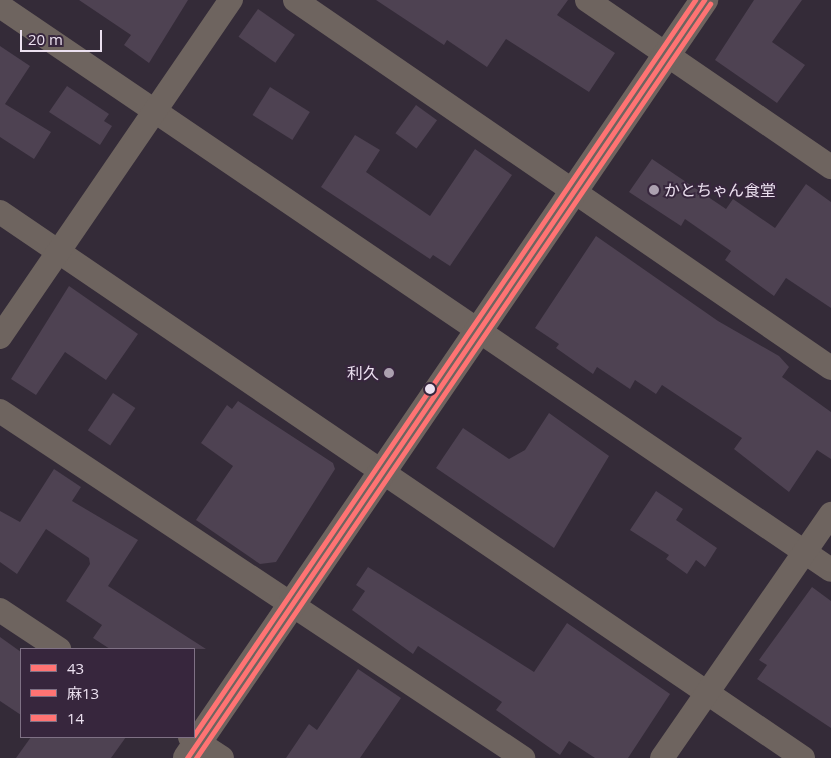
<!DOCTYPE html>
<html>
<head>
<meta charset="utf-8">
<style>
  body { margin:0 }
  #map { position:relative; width:831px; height:758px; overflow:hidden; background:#342b38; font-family:"Open Sans","Noto Sans JP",sans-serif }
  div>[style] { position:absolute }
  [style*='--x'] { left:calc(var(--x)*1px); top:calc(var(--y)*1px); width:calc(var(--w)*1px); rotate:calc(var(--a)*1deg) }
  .building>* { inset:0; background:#4e4252; transform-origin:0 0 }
  .minor>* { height:24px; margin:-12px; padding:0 12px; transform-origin:12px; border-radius:12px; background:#6e645f }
  .tertiary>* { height:28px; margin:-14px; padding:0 14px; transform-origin:14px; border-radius:14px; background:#6e645f }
  .bus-1>* { height:5px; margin:-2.5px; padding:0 2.5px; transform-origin:2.5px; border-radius:2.5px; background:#ff7373 }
  .bus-2>* { height:5px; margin:-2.5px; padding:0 2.5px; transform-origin:2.5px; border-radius:2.5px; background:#ff7373 }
  .bus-3>* { height:5px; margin:-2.5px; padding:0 2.5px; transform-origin:2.5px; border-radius:2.5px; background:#ff7373 }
  .dots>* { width:14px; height:14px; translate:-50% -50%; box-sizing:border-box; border:2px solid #37263d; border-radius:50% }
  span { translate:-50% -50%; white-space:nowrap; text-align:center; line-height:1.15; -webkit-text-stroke:4px #37263d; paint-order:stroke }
  .poi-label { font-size:16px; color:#ece1f0 }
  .left { translate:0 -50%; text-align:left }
  .right { translate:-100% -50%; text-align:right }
  .legend { position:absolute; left:20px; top:648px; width:175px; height:90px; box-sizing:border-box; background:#37263d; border:1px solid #7f7185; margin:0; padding:6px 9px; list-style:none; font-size:15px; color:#ece1f0 }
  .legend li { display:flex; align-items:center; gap:10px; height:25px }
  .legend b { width:25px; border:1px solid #7f7185 }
  .scale { position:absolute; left:20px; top:30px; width:82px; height:22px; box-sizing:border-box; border:2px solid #ece1f0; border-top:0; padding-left:6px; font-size:15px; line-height:18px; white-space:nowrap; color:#ece1f0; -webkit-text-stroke:4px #37263d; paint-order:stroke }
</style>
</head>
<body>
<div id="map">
  <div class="building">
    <div style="clip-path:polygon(79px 0,188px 0,149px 63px,124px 45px,131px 35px)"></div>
    <div style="clip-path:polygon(376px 0,568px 0,557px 15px,615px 53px,589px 92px,506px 39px,487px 67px,447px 40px,444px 45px)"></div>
    <div style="clip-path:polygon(754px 0,802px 0,772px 42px,805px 65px,777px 103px,715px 60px)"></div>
    <div style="left:258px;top:9px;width:45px;height:34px;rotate:35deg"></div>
    <div style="clip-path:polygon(0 46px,30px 66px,5px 104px,51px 132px,34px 159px,0 137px)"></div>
    <div style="clip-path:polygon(67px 86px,109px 114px,104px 121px,112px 126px,100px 145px,49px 112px)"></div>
    <div style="left:270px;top:87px;width:47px;height:33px;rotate:32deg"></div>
    <div style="left:416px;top:105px;width:26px;height:35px;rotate:36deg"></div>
    <div style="clip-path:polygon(355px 135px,380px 150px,366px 172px,430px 216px,475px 149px,512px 175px,450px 266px,433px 255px,430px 259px,321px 187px)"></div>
    <div style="clip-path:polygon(652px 159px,726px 209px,733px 199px,775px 228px,806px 184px,831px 202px,831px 308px,786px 278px,774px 296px,725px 260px,731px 251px,685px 219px,681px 226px,629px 192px)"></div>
    <div style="clip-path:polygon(596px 236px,718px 321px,779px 356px,789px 367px,782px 377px,831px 412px,831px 459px,817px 450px,789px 492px,734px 449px,742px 438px,662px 385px,656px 394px,635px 380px,630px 389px,597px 367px,593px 374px,556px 348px,559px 344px,535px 328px)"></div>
    <div style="clip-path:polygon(69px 286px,138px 334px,106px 380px,65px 352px,36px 395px,11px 379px)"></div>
    <div style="left:113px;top:393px;width:27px;height:45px;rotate:34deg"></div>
    <div style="clip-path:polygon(238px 401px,333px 463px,335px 469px,276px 562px,260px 564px,196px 520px,233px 466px,201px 443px,227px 405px,232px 409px)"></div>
    <div style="clip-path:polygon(549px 413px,609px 456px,554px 548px,436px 468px,463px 428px,509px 459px,525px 450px)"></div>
    <div style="clip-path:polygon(54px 469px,81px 487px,72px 501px,138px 540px,108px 586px,206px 649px,110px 649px,93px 638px,102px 625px,66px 601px,90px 564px,89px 558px,46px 529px,17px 574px,0 562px,0 511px,20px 522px)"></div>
    <div style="clip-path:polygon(656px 491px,683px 509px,676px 520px,717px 548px,705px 567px,696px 560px,687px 574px,666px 559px,669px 555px,630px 530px)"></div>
    <div style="clip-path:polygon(368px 567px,534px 672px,567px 623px,670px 694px,628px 758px,595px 758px,569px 741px,560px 755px,496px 710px,502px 702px,418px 646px,413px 654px,352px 610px,365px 591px,356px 585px)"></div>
    <div style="clip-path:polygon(812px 587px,831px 601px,831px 728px,757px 679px,767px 665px,759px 660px)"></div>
    <div style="clip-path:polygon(0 637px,21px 652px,21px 715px,0 701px)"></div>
    <div style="clip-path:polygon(358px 669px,401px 698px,360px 758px,286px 758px,309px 724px,317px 730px)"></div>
    <div style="clip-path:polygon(31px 737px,126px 737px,111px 758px,16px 758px)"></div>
  </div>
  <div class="minor">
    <div style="--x:295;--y:0;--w:650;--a:34.47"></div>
    <div style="--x:587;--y:0;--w:296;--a:34.4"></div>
    <div style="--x:0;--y:6;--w:1004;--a:34.16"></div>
    <div style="--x:0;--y:212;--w:971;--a:34.21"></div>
    <div style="--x:0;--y:337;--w:409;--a:-55.6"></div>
    <div style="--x:0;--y:411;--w:628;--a:33.56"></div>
    <div style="--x:0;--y:610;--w:71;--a:33.5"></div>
    <div style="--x:190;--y:737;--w:38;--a:33"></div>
    <div style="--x:662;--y:758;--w:297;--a:-55.3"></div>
  </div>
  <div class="tertiary">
    <div style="--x:187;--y:758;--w:918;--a:-55.7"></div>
  </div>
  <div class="bus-1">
    <div style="--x:187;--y:758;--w:918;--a:-55.7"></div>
  </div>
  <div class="bus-2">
    <div style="--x:196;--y:758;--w:913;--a:-55.72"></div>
  </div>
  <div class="bus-3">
    <div style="--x:194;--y:735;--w:890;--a:-55.72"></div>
  </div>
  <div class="dots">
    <div style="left:654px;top:190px;background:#aca1b0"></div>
    <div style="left:389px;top:373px;background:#aca1b0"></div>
    <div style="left:430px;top:389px;background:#ece1f0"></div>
  </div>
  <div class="poi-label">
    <span class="left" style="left:664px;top:190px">かとちゃん食堂</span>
    <span class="right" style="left:379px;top:373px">利久</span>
  </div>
  <ul class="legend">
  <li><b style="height:6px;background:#ff7373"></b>43</li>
  <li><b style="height:6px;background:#ff7373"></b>麻13</li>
  <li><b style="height:6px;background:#ff7373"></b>14</li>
  </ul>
  <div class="scale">20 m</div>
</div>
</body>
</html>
